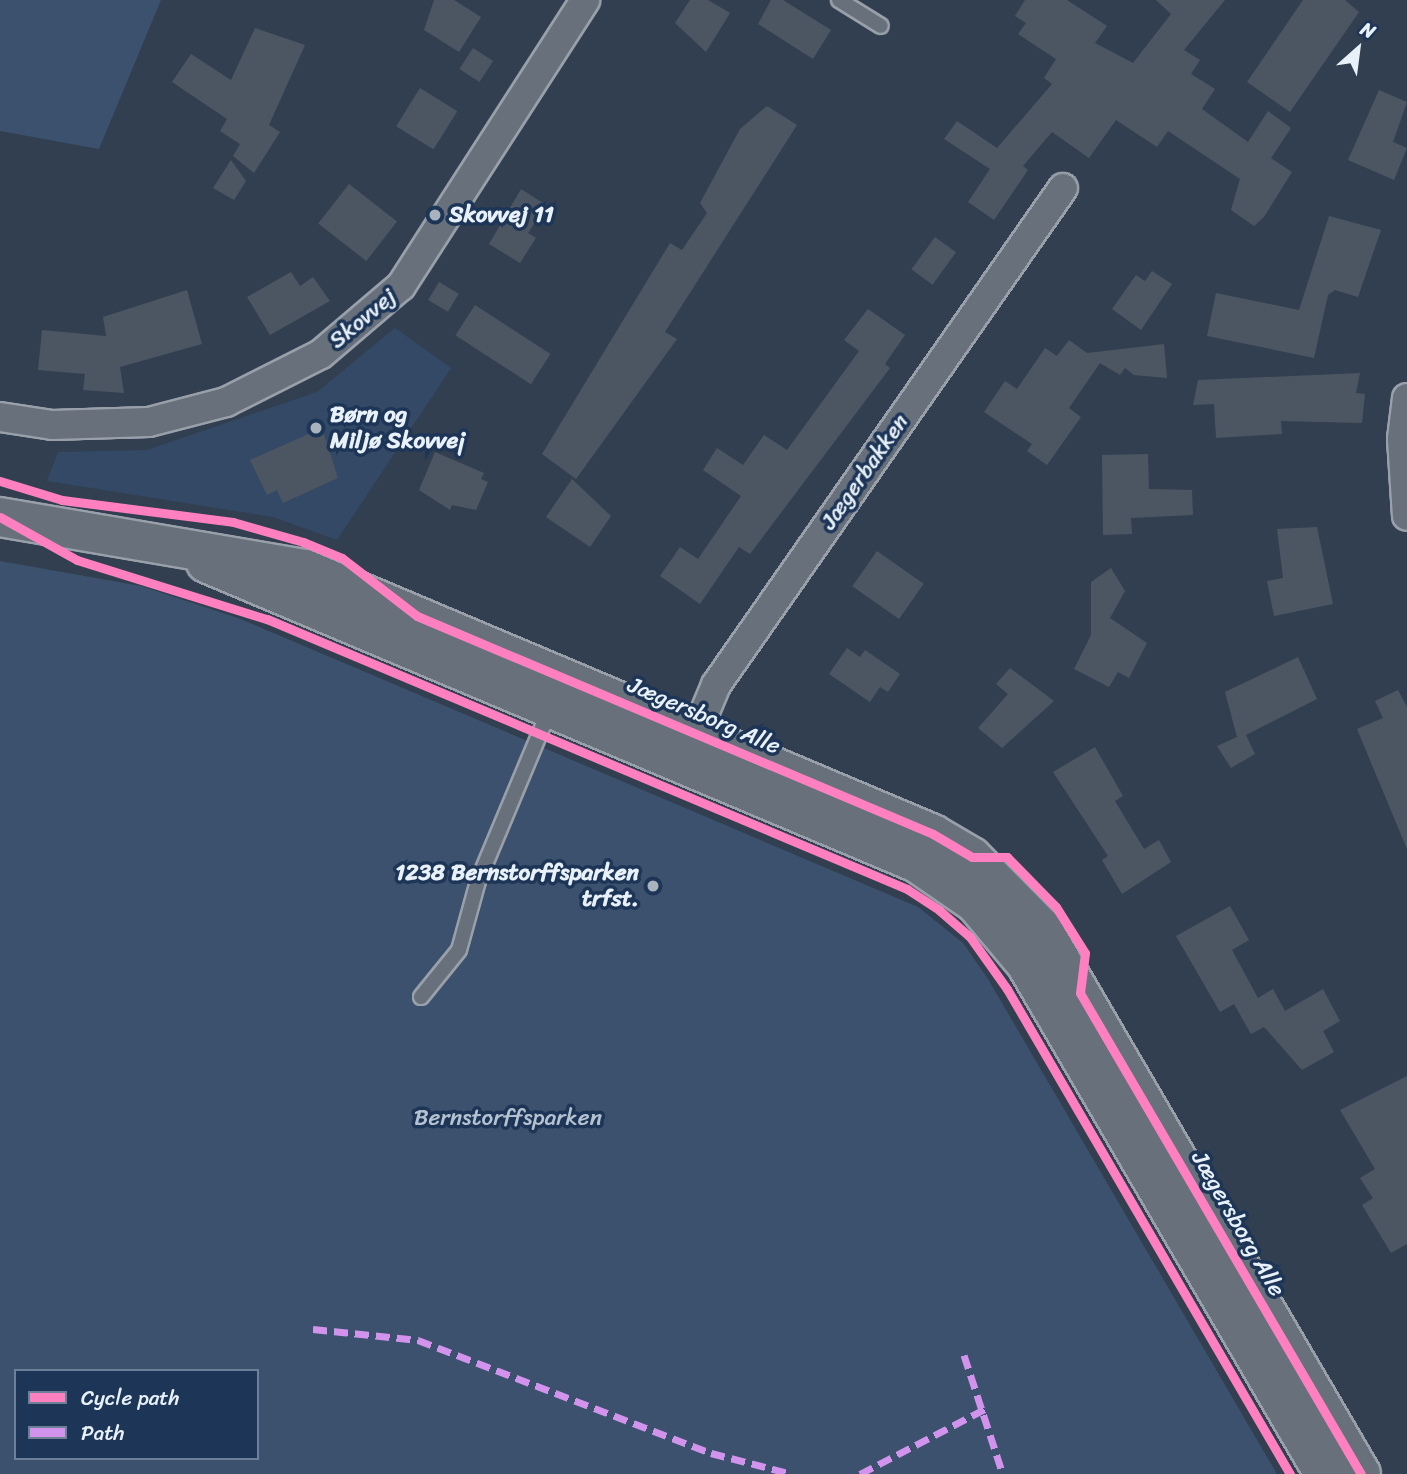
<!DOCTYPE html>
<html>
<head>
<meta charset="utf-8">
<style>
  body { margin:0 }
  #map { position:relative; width:1407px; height:1474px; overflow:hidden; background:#323f50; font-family:Sriracha,sans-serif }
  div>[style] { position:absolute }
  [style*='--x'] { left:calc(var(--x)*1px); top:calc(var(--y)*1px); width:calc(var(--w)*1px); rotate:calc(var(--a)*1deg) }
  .built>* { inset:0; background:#334965 }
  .green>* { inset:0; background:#3c516d }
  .building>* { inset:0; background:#4c5663; transform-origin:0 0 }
  .roads { filter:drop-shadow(2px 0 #99a0aa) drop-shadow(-2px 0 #99a0aa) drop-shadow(0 2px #99a0aa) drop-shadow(0 -2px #99a0aa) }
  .lane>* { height:14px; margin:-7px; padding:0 7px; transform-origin:7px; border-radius:7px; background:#67707b }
  .street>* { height:28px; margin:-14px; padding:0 14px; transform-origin:14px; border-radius:14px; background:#67707b }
  .secondary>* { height:38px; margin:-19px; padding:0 19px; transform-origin:19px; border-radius:19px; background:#67707b }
  .quiet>* { height:7px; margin-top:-3.5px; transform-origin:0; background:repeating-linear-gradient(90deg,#d193ec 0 14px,transparent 0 21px) }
  .cycleway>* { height:9px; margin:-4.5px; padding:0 4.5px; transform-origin:4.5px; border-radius:4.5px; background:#ff80c0 }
  .dots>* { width:19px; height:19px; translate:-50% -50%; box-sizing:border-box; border:4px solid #1d3557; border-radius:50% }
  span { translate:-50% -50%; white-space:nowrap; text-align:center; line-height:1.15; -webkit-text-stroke:7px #1d3557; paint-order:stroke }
  .poi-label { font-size:23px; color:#e8f1f8; font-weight:700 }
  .left { translate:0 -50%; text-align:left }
  .right { translate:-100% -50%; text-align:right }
  .street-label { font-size:23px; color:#e8f1f8 }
  .park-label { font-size:23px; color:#b5c2d0 }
  .legend { position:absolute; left:14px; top:1369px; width:245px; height:91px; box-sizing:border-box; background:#1d3557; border:2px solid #6e8097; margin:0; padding:9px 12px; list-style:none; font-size:21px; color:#e8f1f8 }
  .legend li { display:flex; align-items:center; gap:14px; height:35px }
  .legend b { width:35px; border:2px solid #6e8097 }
  .north { position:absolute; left:1323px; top:14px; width:70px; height:70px; -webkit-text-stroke:5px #1d3557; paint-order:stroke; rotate:28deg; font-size:19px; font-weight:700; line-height:28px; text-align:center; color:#e8f1f8 }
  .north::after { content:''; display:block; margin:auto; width:24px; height:32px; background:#e8f1f8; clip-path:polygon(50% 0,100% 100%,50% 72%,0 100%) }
</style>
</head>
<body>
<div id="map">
  <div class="built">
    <div style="clip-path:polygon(395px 328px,451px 368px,337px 540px,273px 517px,47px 481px,58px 452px,147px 450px,317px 392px)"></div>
  </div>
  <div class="green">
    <div style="clip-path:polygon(0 0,161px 0,99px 149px,0 131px)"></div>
    <div style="clip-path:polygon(evenodd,0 561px,141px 586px,238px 618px,918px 907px,963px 943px,988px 979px,1277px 1474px,0 1474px,0 561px,16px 1371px,257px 1371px,257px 1458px,16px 1458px,16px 1371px)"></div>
  </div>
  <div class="building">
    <div style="clip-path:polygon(434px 0,454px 0,481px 17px,459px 52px,424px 30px)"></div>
    <div style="clip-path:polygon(690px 0,708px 0,730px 13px,706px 52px,675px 23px)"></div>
    <div style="clip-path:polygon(771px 0,783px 0,831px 30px,813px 59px,758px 24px)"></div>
    <div style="clip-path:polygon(1025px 0,1067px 0,1107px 26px,1095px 43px,1133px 63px,1171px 14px,1156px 0,1225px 0,1184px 50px,1200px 60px,1191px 74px,1215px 89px,1202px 109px,1248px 142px,1268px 111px,1291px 128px,1271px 158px,1292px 172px,1264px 217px,1254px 226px,1231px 210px,1240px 179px,1168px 131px,1157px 147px,1116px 120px,1089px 158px,1052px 132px,1023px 166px,1028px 170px,994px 220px,968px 202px,990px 169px,944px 139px,957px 121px,997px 148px,1052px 84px,1044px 78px,1056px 59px,1018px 34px,1026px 23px,1015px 16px)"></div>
    <div style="clip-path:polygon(1303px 0,1345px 0,1359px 12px,1290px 112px,1247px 82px)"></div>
    <div style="clip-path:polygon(255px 28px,305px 45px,269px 125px,280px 132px,254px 173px,233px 156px,240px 144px,220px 131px,227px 119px,172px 82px,191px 54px,231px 80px)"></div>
    <div style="left:473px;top:48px;width:24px;height:25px;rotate:33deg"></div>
    <div style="left:420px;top:88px;width:44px;height:45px;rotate:32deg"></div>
    <div style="clip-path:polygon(1379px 90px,1407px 102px,1393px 142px,1407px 148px,1394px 180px,1348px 160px)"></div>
    <div style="clip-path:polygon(767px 106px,797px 125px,665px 332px,677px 339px,576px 479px,542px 454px,670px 243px,682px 250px,707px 213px,700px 203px,740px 129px)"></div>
    <div style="clip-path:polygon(231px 160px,246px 181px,234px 200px,213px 188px)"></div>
    <div style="left:349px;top:184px;width:61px;height:50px;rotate:38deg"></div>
    <div style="clip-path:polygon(521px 189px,546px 205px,528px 233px,536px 238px,520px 263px,489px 244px)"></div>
    <div style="clip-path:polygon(1329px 216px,1381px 230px,1358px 297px,1335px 290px,1328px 295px,1314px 358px,1207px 336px,1216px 293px,1299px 310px)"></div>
    <div style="left:935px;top:237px;width:26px;height:40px;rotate:36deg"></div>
    <div style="clip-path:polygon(1152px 271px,1172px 284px,1141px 330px,1112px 309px,1136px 275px,1145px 281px)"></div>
    <div style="clip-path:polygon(291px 272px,300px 286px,313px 277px,330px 301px,270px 335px,247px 297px)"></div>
    <div style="left:439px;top:282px;width:23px;height:21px;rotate:31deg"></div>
    <div style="clip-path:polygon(187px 290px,202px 344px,120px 367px,124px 393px,83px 390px,85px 374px,38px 370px,42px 330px,106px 336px,103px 317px)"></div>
    <div style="left:475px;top:305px;width:90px;height:36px;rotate:33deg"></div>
    <div style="clip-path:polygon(868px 309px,905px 335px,885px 364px,890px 368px,750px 554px,739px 547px,700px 604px,660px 576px,680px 547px,698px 559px,741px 496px,703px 470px,717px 448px,743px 465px,764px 435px,787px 450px,859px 351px,844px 340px)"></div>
    <div style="clip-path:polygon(1069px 340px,1087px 353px,1164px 344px,1167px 378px,1134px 375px,1125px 368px,1120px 375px,1100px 363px,1069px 408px,1081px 417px,1047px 465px,1027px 451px,1032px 444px,984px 412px,1005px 381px,1017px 389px,1045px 348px,1057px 356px)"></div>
    <div style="clip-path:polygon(1360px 373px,1356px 393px,1365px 394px,1362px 423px,1281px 421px,1282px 434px,1216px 438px,1214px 404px,1193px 405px,1198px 380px)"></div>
    <div style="clip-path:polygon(322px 428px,338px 478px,283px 503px,277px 490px,267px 495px,250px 460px)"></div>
    <div style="clip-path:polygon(435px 452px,484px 473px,481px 479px,488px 482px,476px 510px,452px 505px,450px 510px,419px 490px)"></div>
    <div style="clip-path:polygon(1148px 454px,1149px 489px,1192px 490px,1193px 515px,1131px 518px,1132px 534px,1103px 535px,1102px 455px)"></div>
    <div style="clip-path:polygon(572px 479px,611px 516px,590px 547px,546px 517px)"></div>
    <div style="clip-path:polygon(1317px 527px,1333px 604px,1274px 616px,1267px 581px,1283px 578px,1277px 529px)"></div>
    <div style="left:877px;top:551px;width:57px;height:43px;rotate:35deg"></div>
    <div style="clip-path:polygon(1111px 568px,1125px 591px,1110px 618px,1147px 643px,1129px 678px,1118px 672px,1109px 687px,1074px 669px,1091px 635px,1091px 582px)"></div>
    <div style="clip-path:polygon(847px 648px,860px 657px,865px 650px,900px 674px,888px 692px,880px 687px,870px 702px,829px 674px)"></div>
    <div style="clip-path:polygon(1298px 657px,1317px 699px,1246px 735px,1255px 754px,1231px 768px,1217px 746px,1237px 737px,1225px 692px)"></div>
    <div style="clip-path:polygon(1010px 668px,1054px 701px,1002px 748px,978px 728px,1008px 694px,996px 684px)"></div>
    <div style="clip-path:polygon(1398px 690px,1407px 707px,1407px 849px,1357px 729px,1383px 718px,1375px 701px)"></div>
    <div style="clip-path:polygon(1095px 747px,1123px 796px,1115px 801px,1144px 849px,1159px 840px,1171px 862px,1122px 894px,1102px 860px,1108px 856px,1053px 772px)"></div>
    <div style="clip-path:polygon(1230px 906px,1249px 940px,1232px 950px,1258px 998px,1273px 989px,1285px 1011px,1323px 989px,1340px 1021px,1323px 1031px,1334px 1052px,1302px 1070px,1264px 1027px,1251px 1034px,1234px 1004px,1220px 1012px,1176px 936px)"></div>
    <div style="clip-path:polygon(1407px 1076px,1407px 1244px,1391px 1253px,1362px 1205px,1373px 1198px,1360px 1178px,1375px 1169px,1340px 1110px)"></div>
  </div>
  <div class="roads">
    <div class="lane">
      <div style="--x:839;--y:0;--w:49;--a:31.8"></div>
      <div style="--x:421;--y:997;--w:60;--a:-51"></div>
      <div style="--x:459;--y:950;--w:72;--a:-74.6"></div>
      <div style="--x:478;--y:881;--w:186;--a:-67.3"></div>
    </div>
    <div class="street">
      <div style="--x:1407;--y:398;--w:41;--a:97"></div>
      <div style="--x:1402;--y:439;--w:77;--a:86.3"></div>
      <div style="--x:0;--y:417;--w:53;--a:8.7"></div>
      <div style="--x:52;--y:425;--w:97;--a:-1.8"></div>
      <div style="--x:149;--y:422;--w:80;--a:-14.6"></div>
      <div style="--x:226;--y:402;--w:106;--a:-26.8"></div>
      <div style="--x:321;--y:354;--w:105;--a:-40.4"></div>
      <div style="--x:401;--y:286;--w:340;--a:-57.2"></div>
      <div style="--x:688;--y:752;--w:73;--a:-67.3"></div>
      <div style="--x:716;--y:685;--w:606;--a:-55.08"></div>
    </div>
    <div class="secondary">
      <div style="--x:0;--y:517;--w:309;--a:9.7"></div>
      <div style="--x:305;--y:569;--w:682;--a:22.88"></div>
      <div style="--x:933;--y:834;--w:45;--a:30.5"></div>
      <div style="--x:972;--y:857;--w:100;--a:45.4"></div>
      <div style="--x:1042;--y:928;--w:632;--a:59.7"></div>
      <div style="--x:206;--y:563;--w:772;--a:22.88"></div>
      <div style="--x:917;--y:863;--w:70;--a:34.6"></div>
      <div style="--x:975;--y:903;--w:80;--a:50.1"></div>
      <div style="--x:1026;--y:964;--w:591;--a:59.7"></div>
    </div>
  </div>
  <div class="quiet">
    <div style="--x:313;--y:1329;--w:106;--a:6"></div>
    <div style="--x:418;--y:1340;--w:314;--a:21.1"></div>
    <div style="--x:711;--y:1453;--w:84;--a:14.5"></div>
    <div style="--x:964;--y:1355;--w:125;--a:71.9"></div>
    <div style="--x:860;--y:1474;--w:141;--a:-27.5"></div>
  </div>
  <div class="cycleway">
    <div style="--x:0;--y:481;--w:65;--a:17"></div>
    <div style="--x:62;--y:500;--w:172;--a:7.3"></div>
    <div style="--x:233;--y:522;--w:73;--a:15.9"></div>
    <div style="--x:303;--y:542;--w:42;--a:22.3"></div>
    <div style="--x:342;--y:558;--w:95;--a:37.7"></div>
    <div style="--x:417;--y:616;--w:560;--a:22.9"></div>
    <div style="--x:933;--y:834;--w:45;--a:30.5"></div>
    <div style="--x:972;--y:857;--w:35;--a:0"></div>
    <div style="--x:1007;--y:857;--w:70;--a:45.6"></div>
    <div style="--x:1056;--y:907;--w:54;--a:57.8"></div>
    <div style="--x:1085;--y:953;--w:40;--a:97.1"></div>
    <div style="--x:1080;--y:993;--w:557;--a:59.71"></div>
    <div style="--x:0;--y:517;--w:88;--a:29.2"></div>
    <div style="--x:77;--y:560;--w:199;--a:17.3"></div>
    <div style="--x:267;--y:619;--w:695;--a:22.87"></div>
    <div style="--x:907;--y:889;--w:38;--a:33"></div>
    <div style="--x:939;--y:910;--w:41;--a:41.1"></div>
    <div style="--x:970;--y:937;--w:64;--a:54.6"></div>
    <div style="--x:1007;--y:989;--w:562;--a:59.74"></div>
  </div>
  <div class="dots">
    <div style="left:435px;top:215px;background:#a8b3bd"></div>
    <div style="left:316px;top:428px;background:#a8b3bd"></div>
    <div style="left:653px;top:886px;background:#a8b3bd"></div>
  </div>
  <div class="poi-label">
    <span class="left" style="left:449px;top:215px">Skovvej 11</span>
    <span class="left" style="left:330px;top:428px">Børn og<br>Miljø Skovvej</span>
    <span class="right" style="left:639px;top:886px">1238 Bernstorffsparken<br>trfst.</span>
  </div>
  <div class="street-label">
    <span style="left:363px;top:319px;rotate:-40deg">Skovvej</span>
    <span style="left:865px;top:472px;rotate:-55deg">Jægerbakken</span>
    <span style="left:704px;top:716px;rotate:23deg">Jægersborg Alle</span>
    <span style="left:1238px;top:1224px;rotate:60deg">Jægersborg Alle</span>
  </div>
  <div class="park-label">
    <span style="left:508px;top:1118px">Bernstorffsparken</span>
  </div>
  <ul class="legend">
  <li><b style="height:9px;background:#ff80c0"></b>Cycle path</li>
  <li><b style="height:9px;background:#d193ec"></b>Path</li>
  </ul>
  <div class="north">N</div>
</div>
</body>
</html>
